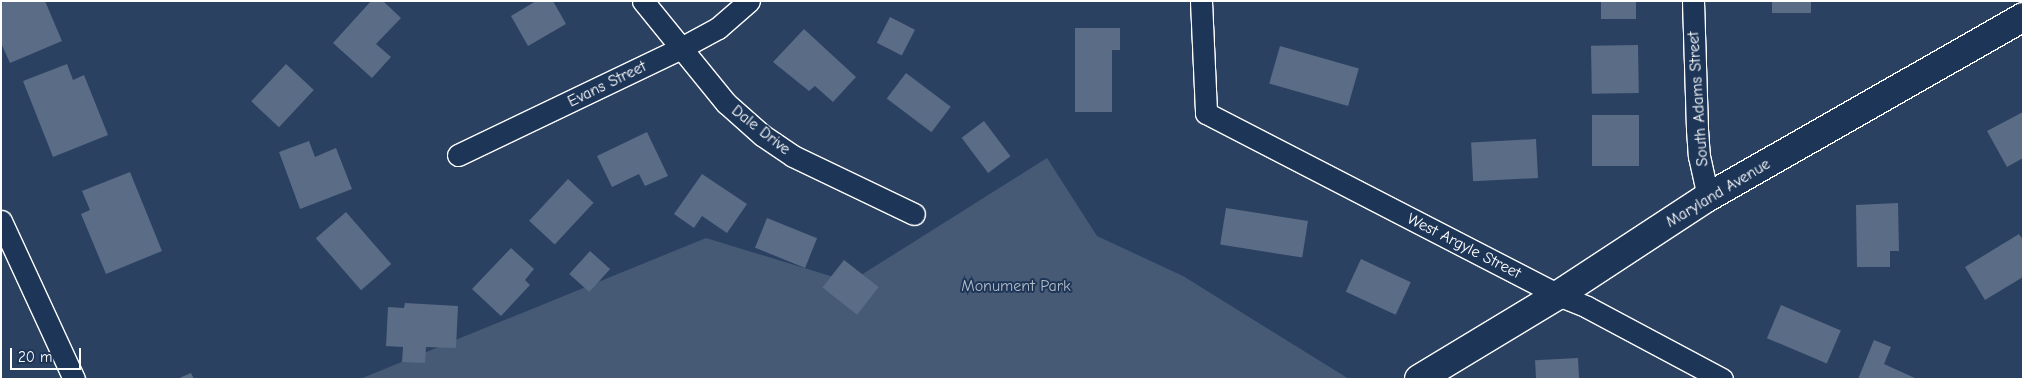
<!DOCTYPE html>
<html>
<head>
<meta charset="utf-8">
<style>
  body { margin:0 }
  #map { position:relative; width:2024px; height:380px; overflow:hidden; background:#2a4161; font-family:"Comic Neue",sans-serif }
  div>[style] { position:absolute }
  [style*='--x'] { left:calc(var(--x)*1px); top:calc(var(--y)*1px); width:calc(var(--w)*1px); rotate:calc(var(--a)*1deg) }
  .green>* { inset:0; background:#465975 }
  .building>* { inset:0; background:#5b6c86; transform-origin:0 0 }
  .roads { filter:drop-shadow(1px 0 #fff) drop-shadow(-1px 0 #fff) drop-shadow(0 1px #fff) drop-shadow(0 -1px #fff) }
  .street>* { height:21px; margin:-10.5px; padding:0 10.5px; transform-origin:10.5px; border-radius:10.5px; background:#1d3557 }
  .secondary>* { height:28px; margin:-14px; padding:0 14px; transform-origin:14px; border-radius:14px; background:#1d3557 }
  span { translate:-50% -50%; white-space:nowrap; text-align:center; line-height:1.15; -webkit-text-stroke:4px #1d3557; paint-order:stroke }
  .street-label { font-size:16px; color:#fff }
  .park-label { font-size:16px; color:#b5bdc8 }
  .frame { position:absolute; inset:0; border:2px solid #fff; pointer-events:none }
  .scale { position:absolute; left:10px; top:348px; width:71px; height:22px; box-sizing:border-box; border:2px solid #fff; border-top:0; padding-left:6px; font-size:15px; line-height:18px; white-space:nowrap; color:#fff; -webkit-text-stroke:4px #1d3557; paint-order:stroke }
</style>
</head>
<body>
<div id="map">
  <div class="green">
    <div style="clip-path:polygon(1047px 158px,1097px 236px,1183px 276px,1349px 379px,360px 379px,706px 238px,850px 282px)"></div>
  </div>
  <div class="building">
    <div style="clip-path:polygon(6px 1px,45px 1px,62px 41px,10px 63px,1px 43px,1px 3px)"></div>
    <div style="clip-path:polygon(371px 1px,383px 1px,401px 18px,376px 44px,391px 57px,372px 78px,333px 43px)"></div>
    <div style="clip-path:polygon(536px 1px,553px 1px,566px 24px,528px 46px,511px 16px)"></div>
    <div style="left:1601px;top:1px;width:35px;height:18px"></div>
    <div style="left:1772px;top:1px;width:39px;height:12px"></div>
    <div style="left:890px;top:17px;width:28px;height:29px;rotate:27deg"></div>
    <div style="clip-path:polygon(1075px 28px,1120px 28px,1120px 50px,1112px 50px,1112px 112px,1075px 112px)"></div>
    <div style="clip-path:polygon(804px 29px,856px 77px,833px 102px,815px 86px,809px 91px,773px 62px)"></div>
    <div style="left:1638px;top:45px;width:48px;height:47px;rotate:89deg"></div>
    <div style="left:1280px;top:46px;width:82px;height:39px;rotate:16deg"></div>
    <div style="clip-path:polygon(67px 64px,73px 80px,84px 75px,108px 135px,53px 157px,23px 81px)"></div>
    <div style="left:286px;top:64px;width:38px;height:51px;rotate:43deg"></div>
    <div style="left:906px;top:73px;width:56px;height:32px;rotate:37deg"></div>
    <div style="clip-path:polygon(2023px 112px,2023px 158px,2007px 167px,1987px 131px)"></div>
    <div style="left:1639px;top:115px;width:51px;height:47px;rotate:90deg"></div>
    <div style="left:984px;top:121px;width:44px;height:28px;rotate:53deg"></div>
    <div style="clip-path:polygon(647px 132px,668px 176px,645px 186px,639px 174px,612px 187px,597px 156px)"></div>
    <div style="left:1536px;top:139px;width:39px;height:65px;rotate:87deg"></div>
    <div style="clip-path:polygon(309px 141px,315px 157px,336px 148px,352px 189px,300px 209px,279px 152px)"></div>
    <div style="clip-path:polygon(130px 172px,162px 251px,106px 274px,81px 214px,90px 210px,82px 191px)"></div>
    <div style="clip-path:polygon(702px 174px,747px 204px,727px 233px,702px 216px,694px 228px,674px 214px)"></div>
    <div style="left:568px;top:179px;width:35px;height:57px;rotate:43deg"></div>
    <div style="clip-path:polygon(1898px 203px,1899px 251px,1890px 251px,1890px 267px,1857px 267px,1856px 205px)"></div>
    <div style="left:1226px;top:208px;width:83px;height:37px;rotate:9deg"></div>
    <div style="left:346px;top:212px;width:69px;height:40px;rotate:49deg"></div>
    <div style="left:767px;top:218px;width:54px;height:32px;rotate:22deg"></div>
    <div style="clip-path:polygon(2019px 234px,2023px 240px,2023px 277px,1985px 300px,1965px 267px)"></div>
    <div style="clip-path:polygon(511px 248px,534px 269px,525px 280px,530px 285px,501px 316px,472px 289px)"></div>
    <div style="left:590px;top:251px;width:27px;height:31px;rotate:42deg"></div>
    <div style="left:1361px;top:259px;width:55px;height:36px;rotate:25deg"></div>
    <div style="left:844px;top:260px;width:44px;height:35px;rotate:38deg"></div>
    <div style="clip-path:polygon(405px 303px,458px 306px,456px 348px,426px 347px,425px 363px,402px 362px,403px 347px,386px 346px,388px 307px,404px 308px)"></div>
    <div style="left:1781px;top:305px;width:65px;height:36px;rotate:23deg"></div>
    <div style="clip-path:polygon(1874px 340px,1891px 347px,1884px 364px,1917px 379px,1858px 379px)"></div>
    <div style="left:1578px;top:358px;width:21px;height:43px;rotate:87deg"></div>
    <div style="clip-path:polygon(191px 373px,194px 379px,177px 379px)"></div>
  </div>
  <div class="roads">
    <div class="street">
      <div style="--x:643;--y:1;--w:132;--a:50.9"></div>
      <div style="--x:726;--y:103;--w:48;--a:41.6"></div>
      <div style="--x:762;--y:135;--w:37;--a:34"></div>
      <div style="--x:793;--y:156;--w:134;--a:25.6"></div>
      <div style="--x:1201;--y:1;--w:112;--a:87.4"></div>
      <div style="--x:1206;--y:113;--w:396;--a:27.3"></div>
      <div style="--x:1558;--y:295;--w:31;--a:22"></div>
      <div style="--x:1587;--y:307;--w:153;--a:28.1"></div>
      <div style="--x:1693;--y:1;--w:128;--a:88.2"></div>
      <div style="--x:1697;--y:129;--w:27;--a:86"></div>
      <div style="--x:1699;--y:156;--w:42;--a:77.6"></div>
      <div style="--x:458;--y:155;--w:247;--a:-25.6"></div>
      <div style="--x:681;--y:48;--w:42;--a:-28.4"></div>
      <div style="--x:718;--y:28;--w:41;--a:-41.1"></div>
      <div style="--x:1;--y:221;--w:174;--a:65.2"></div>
    </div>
    <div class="secondary">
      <div style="--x:1419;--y:379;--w:162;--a:-31.1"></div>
      <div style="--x:1558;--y:295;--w:179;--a:-33.2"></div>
      <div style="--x:1708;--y:197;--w:363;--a:-29.7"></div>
    </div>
  </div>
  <div class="street-label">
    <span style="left:607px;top:84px;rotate:-26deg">Evans Street</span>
    <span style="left:1698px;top:99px;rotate:-94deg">South Adams Street</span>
    <span style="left:761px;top:130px;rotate:38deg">Dale Drive</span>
    <span style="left:1718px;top:193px;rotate:-31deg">Maryland Avenue</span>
    <span style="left:1464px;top:246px;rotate:27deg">West Argyle Street</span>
  </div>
  <div class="park-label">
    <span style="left:1016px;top:286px">Monument Park</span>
  </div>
  <div class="frame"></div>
  <div class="scale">20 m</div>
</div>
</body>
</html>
